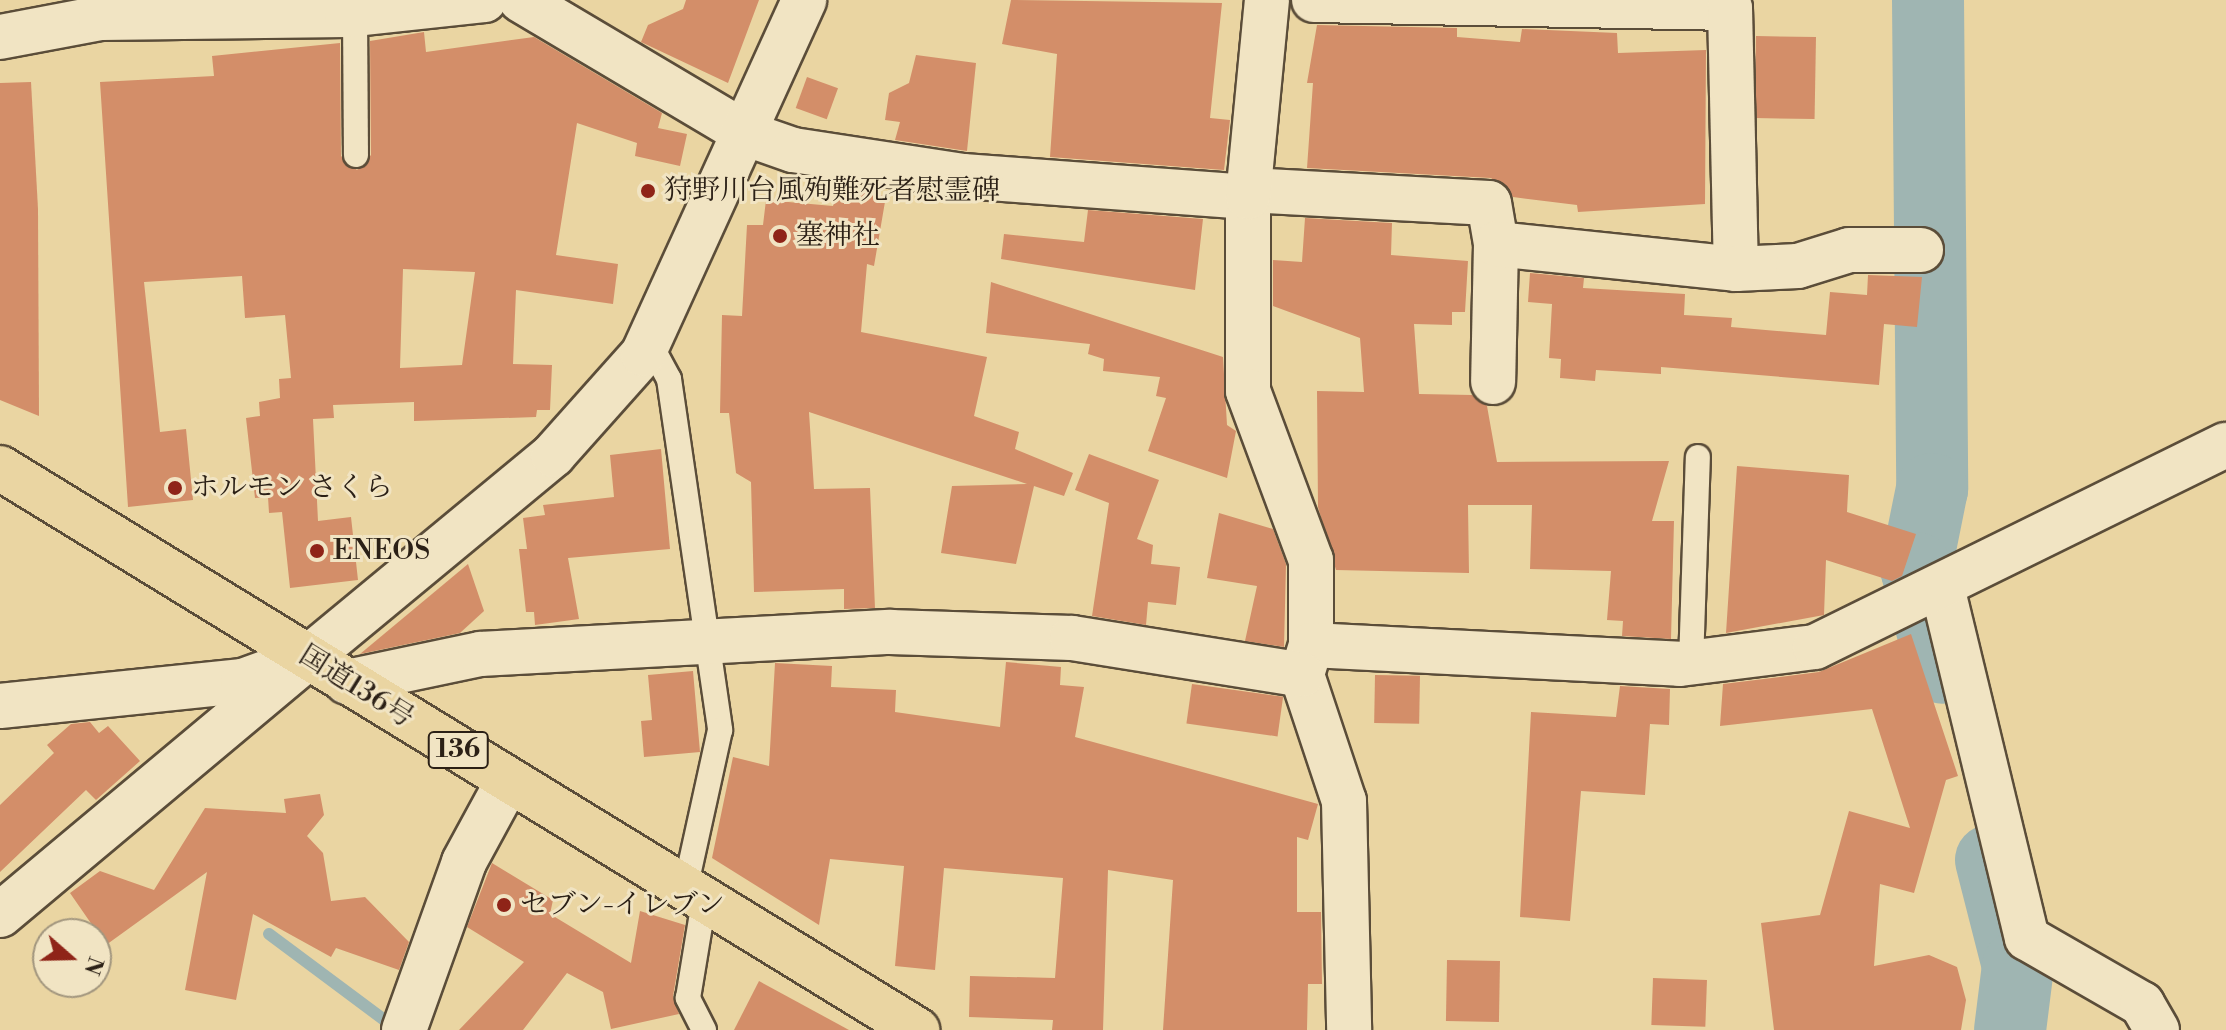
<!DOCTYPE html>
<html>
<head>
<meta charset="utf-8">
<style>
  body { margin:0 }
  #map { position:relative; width:2226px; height:1030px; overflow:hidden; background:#ead5a2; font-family:"Libre Bodoni","Noto Serif JP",serif }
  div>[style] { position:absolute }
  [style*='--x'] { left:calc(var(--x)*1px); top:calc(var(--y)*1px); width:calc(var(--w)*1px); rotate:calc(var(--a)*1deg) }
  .stream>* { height:12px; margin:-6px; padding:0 6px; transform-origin:6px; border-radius:6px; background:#9fb5b2 }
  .river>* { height:72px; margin:-36px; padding:0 36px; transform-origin:36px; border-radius:36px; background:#9fb5b2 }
  .building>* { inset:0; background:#d38e69; transform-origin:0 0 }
  .roads { filter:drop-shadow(2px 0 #5b4d39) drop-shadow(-2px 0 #5b4d39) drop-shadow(0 2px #5b4d39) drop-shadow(0 -2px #5b4d39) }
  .lane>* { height:24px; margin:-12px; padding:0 12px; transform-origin:12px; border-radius:12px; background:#f1e4c3 }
  .street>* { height:44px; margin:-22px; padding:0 22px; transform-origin:22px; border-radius:22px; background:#f1e4c3 }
  .secondary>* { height:44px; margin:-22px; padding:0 22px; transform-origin:22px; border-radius:22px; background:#f1e4c3 }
  .highway>* { height:44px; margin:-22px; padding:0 22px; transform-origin:22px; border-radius:22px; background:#ead5a2 }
  .dots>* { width:22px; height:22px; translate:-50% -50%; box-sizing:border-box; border:4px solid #f1e4c3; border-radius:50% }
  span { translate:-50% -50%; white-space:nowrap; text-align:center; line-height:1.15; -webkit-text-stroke:6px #f1e4c3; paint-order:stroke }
  .shield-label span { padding:2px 6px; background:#f1e4c3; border:2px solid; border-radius:6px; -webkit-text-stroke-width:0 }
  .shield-label { font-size:26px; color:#2b2016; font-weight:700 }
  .poi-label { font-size:28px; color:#2b2016 }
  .left { translate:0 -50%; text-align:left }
  .street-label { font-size:28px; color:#2b2016 }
  .north { position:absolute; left:32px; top:918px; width:80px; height:80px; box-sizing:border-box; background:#f1e4c3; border:2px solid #a2967e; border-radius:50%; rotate:110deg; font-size:22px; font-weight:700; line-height:32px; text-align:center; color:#2b2016 }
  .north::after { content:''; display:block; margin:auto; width:28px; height:36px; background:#8f2418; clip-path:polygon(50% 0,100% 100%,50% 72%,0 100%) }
</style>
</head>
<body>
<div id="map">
  <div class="stream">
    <div style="--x:269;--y:934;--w:157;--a:36.7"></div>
  </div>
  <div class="river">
    <div style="--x:1928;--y:0;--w:489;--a:89.5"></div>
    <div style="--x:1932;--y:489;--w:81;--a:101.4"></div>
    <div style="--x:1916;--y:568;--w:103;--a:75.4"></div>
    <div style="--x:1991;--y:860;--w:109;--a:75.7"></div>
    <div style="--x:2018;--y:966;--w:64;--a:97.1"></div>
  </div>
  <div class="building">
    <div style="clip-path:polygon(686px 0,759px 0,728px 83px,641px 42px,648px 25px,683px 9px)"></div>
    <div style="clip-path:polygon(1011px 0,1222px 3px,1210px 118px,1230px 120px,1224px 170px,1050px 157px,1057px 54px,1002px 44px)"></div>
    <div style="clip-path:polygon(1317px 25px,1457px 28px,1457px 37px,1520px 42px,1522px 29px,1617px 33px,1618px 53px,1706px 50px,1705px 204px,1578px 212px,1577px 205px,1513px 197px,1491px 178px,1307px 168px,1313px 83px,1307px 83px)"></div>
    <div style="clip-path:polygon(evenodd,424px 32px,426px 52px,534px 37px,662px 113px,658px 128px,687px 134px,680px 166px,635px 156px,637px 143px,577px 123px,556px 255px,618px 264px,613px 304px,516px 290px,513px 364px,552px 365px,550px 410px,537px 410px,536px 417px,414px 421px,414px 402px,333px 405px,334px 418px,313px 419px,318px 521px,351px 517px,358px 580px,290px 588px,282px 512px,269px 513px,268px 497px,255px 498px,246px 418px,260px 416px,259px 402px,280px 398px,279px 379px,291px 378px,285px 315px,245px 318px,242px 276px,144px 282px,160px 432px,186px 429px,193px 500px,128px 507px,100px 82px,214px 76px,212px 56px,340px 43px,341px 156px,357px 170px,371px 155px,370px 41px,424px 32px,403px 269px,475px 272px,462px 365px,400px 368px,403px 269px)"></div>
    <div style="left:1756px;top:36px;width:60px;height:82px;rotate:1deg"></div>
    <div style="clip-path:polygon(916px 55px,976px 63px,967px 151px,895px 140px,900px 122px,885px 120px,889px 93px,909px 83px)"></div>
    <div style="left:807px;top:77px;width:33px;height:33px;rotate:20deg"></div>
    <div style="clip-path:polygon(31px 82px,38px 209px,39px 416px,0 400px,0 83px)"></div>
    <div style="clip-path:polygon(837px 187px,886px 196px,874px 266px,867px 264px,861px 332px,987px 357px,974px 416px,1019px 432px,1015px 449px,1073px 473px,1064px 496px,1034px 486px,1016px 564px,941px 553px,952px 486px,1027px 484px,809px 412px,814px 489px,870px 488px,875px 608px,844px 609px,844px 589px,754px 592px,751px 482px,736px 473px,729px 413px,720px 413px,722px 315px,742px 316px,747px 225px,763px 225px,766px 200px,833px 206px)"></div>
    <div style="clip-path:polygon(1088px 210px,1203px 219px,1195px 290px,1001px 259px,1004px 234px,1084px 242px)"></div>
    <div style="clip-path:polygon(1305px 218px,1392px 223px,1391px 255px,1468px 261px,1465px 312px,1452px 312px,1452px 325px,1414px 324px,1419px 394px,1472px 395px,1487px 406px,1497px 462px,1669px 461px,1652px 521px,1674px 521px,1671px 639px,1622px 636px,1623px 621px,1607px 620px,1611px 571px,1530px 569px,1532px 505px,1468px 505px,1469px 573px,1336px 570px,1318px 507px,1317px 391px,1364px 392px,1360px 338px,1273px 306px,1273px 260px,1302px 262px)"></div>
    <div style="clip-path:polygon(1530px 273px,1584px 278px,1583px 288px,1685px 294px,1684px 315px,1732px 318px,1731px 327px,1826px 335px,1830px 292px,1867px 295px,1868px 275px,1922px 277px,1917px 327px,1884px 324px,1879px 385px,1661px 367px,1661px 374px,1596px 370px,1595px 381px,1560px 378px,1561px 359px,1549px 358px,1552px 304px,1528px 302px)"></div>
    <div style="clip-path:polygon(991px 282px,1223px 357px,1227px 425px,1236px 431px,1227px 478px,1148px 451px,1166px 398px,1156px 396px,1160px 377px,1103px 371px,1104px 359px,1088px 354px,1090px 344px,986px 333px)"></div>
    <div style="clip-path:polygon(661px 449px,670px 549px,568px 558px,579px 619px,535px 625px,534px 612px,526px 612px,519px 549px,527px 549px,523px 518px,545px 515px,543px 505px,614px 497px,610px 455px)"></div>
    <div style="clip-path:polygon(1089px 454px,1159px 480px,1137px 539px,1153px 545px,1151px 564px,1180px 567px,1176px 605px,1148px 602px,1146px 625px,1092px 616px,1109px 503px,1075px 490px)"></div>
    <div style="clip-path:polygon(1737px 466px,1849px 475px,1847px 512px,1916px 534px,1902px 576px,1892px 581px,1826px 560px,1824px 615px,1726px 633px)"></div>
    <div style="clip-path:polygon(1219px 513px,1273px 529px,1286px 564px,1284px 647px,1245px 641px,1257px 586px,1207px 578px)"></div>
    <div style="clip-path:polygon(468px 564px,484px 611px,460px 633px,360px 654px)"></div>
    <div style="clip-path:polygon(1911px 634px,1958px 776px,1946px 780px,1914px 893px,1880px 884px,1874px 966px,1929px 955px,1957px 967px,1966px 1000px,1961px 1030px,1774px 1030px,1761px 923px,1820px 915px,1849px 811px,1910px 828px,1872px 709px,1720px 726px,1723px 684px,1819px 672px)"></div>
    <div style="clip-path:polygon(1006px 662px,1061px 667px,1060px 685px,1084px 687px,1075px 737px,1318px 804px,1308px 840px,1297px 837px,1297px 912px,1321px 912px,1322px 984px,1308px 984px,1307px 1030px,1163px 1030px,1173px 880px,1108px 870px,1103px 1030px,1052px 1030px,1053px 1020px,969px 1017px,970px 976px,1055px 978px,1063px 878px,944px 868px,935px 970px,895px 966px,904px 866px,830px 859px,819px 925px,712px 858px,733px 757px,769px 766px,775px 663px,832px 666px,831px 687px,896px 690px,895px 712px,1000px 727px)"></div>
    <div style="clip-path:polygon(693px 671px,700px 752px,644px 757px,641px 721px,652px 720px,648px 675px)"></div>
    <div style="left:1375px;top:675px;width:45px;height:48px;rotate:1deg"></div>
    <div style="left:1192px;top:684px;width:92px;height:40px;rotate:8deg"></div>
    <div style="clip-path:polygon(1620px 686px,1670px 689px,1669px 725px,1650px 724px,1645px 795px,1581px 791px,1570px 921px,1520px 917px,1531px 712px,1616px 717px)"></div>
    <div style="clip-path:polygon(90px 722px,99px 733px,108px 726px,140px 761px,96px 800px,86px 790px,0 872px,0 805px,54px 753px,47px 745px,71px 724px)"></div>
    <div style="clip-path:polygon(320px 794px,324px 815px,307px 836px,323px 853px,331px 901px,365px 897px,409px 942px,399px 970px,336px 948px,331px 957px,253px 914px,236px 1000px,185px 990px,207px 872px,106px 945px,70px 893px,100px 871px,154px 890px,205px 808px,286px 813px,284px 799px)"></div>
    <div style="clip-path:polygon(492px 863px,553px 900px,550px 914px,631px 963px,640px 911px,685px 925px,673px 996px,679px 1014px,611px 1029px,603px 992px,567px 973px,523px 1030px,459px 1030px,524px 962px,467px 927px)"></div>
    <div style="left:1447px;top:960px;width:53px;height:61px;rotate:1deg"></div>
    <div style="left:1653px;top:978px;width:54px;height:47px;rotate:2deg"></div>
    <div style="clip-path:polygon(759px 981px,849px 1030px,734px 1030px)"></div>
  </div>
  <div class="roads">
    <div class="lane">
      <div style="--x:355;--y:14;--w:141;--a:89.6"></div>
      <div style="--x:649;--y:342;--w:42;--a:61.6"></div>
      <div style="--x:669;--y:379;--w:355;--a:81.7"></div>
      <div style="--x:720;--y:730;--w:163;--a:102.4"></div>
      <div style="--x:1691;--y:664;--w:207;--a:-88.1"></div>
      <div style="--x:704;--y:1030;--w:36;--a:-117"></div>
      <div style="--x:688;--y:998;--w:98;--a:-80.6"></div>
    </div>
    <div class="street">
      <div style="--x:521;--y:0;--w:263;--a:30.7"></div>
      <div style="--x:747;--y:134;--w:49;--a:19.2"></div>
      <div style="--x:793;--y:150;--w:172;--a:8.7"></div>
      <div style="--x:963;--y:176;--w:286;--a:4.2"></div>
      <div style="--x:1248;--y:197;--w:194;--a:90"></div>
      <div style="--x:1248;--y:391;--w:180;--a:69.6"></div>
      <div style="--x:1311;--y:560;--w:85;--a:90"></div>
      <div style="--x:1311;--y:645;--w:31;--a:107"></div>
      <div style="--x:1302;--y:675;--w:133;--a:71.6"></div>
      <div style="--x:1344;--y:801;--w:229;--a:88.7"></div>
      <div style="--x:1314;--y:0;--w:416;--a:1.1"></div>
      <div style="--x:1730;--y:8;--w:261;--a:88.7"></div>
      <div style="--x:0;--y:37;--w:103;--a:-10.7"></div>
      <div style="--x:101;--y:18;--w:246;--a:-0.7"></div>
      <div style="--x:347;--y:15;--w:138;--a:-6.2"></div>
      <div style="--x:1248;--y:190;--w:241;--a:3.1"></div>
      <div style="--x:1489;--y:203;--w:42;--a:80.3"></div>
      <div style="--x:1496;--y:244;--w:138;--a:91.2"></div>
      <div style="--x:1248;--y:197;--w:198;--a:-84.5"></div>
      <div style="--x:1496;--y:244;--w:241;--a:5.9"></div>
      <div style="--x:1736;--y:269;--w:62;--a:-2.8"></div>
      <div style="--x:1798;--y:266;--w:53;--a:-17.4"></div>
      <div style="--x:1849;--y:250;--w:72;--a:0"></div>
      <div style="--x:1942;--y:587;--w:361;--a:76.4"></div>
      <div style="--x:2027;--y:938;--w:133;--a:29.9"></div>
      <div style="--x:2142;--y:1004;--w:30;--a:60"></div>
      <div style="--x:1311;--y:645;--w:369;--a:2.9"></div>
      <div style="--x:1680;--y:664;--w:136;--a:-7.2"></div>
      <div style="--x:1815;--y:647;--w:458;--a:-26.2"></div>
      <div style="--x:347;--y:682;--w:136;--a:-11.9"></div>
      <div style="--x:480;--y:654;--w:411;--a:-3.1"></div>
      <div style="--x:890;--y:632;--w:182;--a:1.9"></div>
      <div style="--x:1072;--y:638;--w:233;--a:9.1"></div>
      <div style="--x:0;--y:706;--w:244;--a:-5.9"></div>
      <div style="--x:243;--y:681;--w:47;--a:-20"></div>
      <div style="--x:0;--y:915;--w:403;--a:-39.9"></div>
      <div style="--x:404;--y:1030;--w:178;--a:-70.3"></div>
      <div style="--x:464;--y:862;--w:92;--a:-61.5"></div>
    </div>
    <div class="secondary">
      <div style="--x:309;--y:657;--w:317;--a:-39.6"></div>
      <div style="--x:553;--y:455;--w:135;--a:-48.3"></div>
      <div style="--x:643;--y:354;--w:389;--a:-65.5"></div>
    </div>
    <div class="highway">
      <div style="--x:0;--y:468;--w:1076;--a:31.5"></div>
    </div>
  </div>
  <div class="dots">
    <div style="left:648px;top:191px;background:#8f2418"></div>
    <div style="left:780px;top:236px;background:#8f2418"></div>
    <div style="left:175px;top:488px;background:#8f2418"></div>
    <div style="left:317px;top:551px;background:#8f2418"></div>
    <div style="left:504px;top:905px;background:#8f2418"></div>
  </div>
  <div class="shield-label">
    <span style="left:458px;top:750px">136</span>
  </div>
  <div class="poi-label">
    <span class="left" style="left:664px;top:191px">狩野川台風殉難死者慰霊碑</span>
    <span class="left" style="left:796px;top:236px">塞神社</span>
    <span class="left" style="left:191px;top:488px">ホルモン さくら</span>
    <span class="left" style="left:333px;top:551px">ENEOS</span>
    <span class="left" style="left:520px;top:905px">セブン-イレブン</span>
  </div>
  <div class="street-label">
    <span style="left:356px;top:687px;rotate:32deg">国道136号</span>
  </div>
  <div class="north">N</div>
</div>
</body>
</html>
